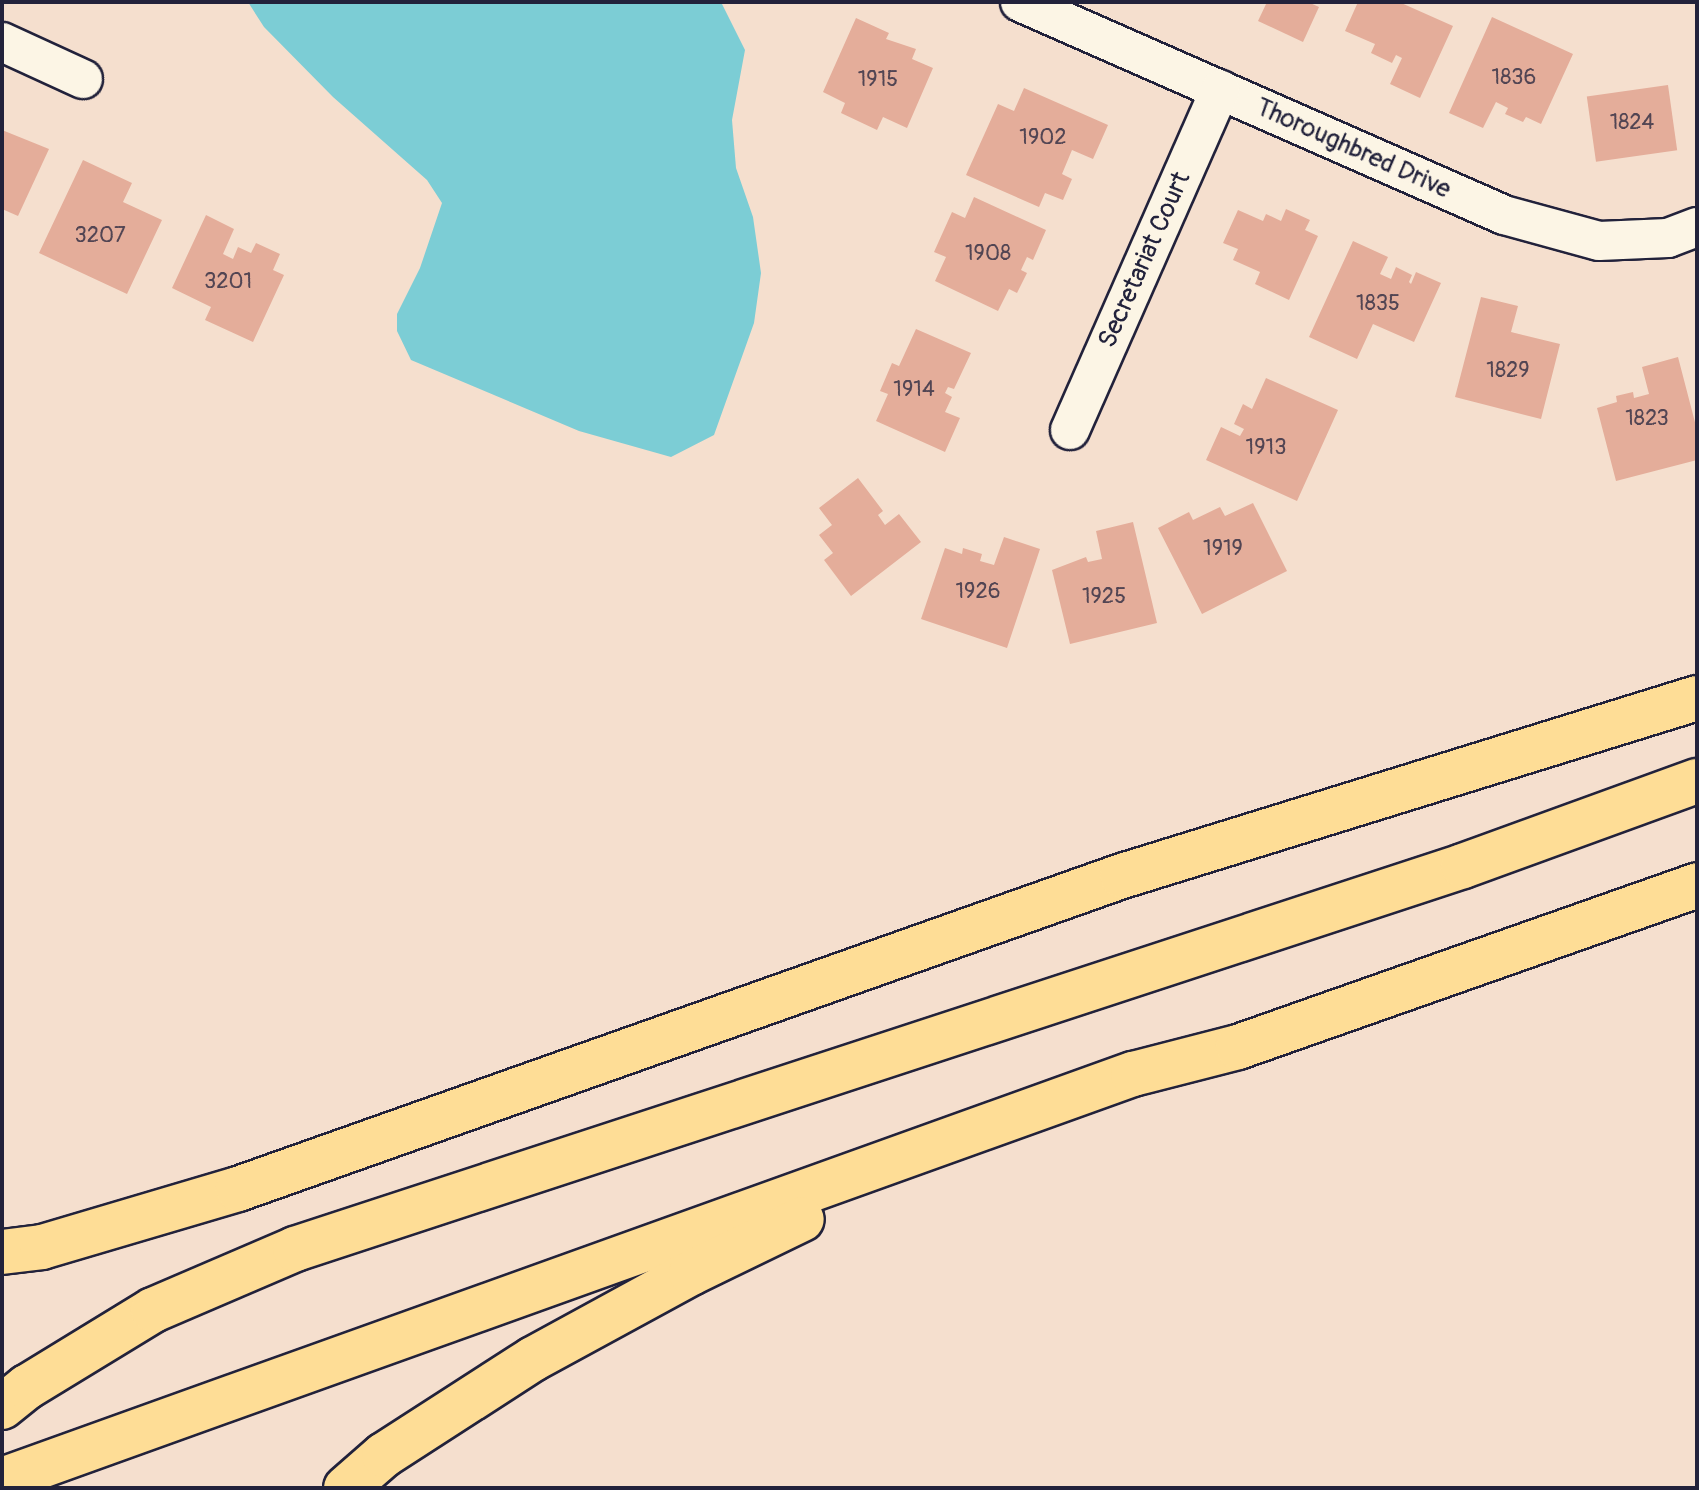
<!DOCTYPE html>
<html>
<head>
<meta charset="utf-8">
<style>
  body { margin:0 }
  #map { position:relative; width:1699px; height:1490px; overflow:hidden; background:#f5dfce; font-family:Pangolin,sans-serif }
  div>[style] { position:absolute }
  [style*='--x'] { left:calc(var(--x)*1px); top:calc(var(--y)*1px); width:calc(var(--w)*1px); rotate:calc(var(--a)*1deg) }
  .water>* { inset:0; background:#7ccdd5 }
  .building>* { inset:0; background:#e4ad9a; transform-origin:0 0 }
  .roads { filter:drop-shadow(2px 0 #22223b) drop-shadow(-2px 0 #22223b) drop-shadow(0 2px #22223b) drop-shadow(0 -2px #22223b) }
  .street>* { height:38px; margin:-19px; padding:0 19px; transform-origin:19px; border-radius:19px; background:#fcf5e5 }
  .highway>* { height:44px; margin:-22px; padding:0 22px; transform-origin:22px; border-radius:22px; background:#fedd96 }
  span { translate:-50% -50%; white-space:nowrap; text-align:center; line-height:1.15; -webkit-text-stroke:6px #fcf5e5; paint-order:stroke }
  .number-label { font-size:22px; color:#524553 }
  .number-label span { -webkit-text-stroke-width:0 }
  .street-label { font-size:26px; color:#22223b }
  .frame { position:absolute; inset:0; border:4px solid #22223b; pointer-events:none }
</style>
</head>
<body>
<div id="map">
  <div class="water">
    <div style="clip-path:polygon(248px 2px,721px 2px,745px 50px,732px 120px,736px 168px,753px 217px,761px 273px,754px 323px,714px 435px,671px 457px,579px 431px,411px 360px,397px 331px,397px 314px,420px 268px,442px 203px,427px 180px,333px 97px,264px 27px)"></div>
  </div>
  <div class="building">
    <div style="clip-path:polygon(1267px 2px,1308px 2px,1319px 7px,1303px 42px,1258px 21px)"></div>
    <div style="clip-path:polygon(1358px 2px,1399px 2px,1453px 26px,1420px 98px,1390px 84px,1402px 58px,1396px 55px,1392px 63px,1371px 53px,1375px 44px,1345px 31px)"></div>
    <div style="clip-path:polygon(1492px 17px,1573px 54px,1541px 124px,1526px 117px,1523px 122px,1505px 114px,1508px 108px,1496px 102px,1483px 128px,1449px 113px)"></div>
    <div style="clip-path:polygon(856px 18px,889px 33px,886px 39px,916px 49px,912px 59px,933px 68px,907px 128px,883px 117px,877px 130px,841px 113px,845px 103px,823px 92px)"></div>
    <div style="left:1668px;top:85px;width:66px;height:82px;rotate:82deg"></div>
    <div style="clip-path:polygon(1024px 88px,1108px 125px,1093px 159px,1072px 150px,1062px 174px,1072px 179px,1063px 200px,1045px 193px,1039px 207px,966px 175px,998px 104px,1014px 111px)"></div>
    <div style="clip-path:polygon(2px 130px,49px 149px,18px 216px,2px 209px)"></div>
    <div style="clip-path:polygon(83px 160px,132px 183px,123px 202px,162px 220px,127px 294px,39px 253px)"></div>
    <div style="clip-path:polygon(974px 197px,1046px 230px,1033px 260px,1027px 257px,1021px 270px,1027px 273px,1017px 293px,1009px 289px,998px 311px,935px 281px,946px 257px,934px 252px,952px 212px,965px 218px)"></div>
    <div style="clip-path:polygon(1286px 209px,1310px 220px,1305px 230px,1318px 236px,1289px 300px,1255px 284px,1260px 272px,1233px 260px,1238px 249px,1223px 243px,1238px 210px,1263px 221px,1266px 214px,1281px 221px)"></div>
    <div style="clip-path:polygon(206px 215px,234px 229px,223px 254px,233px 259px,238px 247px,251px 253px,256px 243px,280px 254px,273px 270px,284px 275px,253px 342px,205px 320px,211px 307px,172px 288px)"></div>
    <div style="clip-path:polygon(1353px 241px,1388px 257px,1380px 274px,1391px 279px,1396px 267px,1412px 275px,1409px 282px,1411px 284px,1416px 272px,1441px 283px,1414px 342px,1373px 324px,1357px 359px,1309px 337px)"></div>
    <div style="clip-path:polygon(1481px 297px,1518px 306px,1511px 332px,1560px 344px,1541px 419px,1455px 397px)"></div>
    <div style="clip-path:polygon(916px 329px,971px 353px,954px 389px,948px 387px,945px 393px,952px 397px,945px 412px,960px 418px,945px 452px,876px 421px,888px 394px,880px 391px,892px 363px,899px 366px)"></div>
    <div style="clip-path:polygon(1678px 357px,1697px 430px,1697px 460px,1616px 481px,1597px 408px,1617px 402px,1616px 396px,1633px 392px,1634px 398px,1649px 394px,1642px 367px)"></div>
    <div style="clip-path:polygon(1266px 378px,1338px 410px,1297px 501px,1206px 460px,1221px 427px,1240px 436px,1244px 429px,1234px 424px,1243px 404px,1252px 409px)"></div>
    <div style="clip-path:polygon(858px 478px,883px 511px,878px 515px,885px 525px,899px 514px,921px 542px,851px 596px,824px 560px,833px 553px,819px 535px,832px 525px,819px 508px)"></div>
    <div style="clip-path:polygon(1253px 503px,1287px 571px,1202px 614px,1158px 528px,1189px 512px,1193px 520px,1220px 507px,1225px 516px)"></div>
    <div style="clip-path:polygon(1133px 522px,1157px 623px,1070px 644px,1052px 570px,1086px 557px,1088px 562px,1102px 559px,1096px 531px)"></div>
    <div style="clip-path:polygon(1004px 537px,1040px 549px,1007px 648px,921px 619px,945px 548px,962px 554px,963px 548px,982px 554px,980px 561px,994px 565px)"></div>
  </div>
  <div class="roads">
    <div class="street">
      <div style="--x:1020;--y:2;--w:529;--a:23.75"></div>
      <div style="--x:1504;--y:215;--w:98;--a:15.3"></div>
      <div style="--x:1599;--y:241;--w:69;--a:-2.5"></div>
      <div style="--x:1668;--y:238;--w:31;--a:-21"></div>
      <div style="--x:2;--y:42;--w:89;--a:24.6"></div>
      <div style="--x:1070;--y:430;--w:372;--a:-66.2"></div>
    </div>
    <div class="highway">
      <div style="--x:2;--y:1252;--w:40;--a:-7.1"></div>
      <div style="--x:42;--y:1247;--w:204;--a:-16.5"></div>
      <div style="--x:238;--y:1189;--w:938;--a:-19.5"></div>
      <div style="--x:1122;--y:876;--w:602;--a:-17.2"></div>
      <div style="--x:2;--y:1407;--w:32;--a:-39"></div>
      <div style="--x:27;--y:1387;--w:148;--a:-31.4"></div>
      <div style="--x:153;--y:1310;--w:155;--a:-23.2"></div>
      <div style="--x:295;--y:1249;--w:1229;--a:-18.15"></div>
      <div style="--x:1463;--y:866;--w:249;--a:-20"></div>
      <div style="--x:2;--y:1480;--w:1202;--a:-19.75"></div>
      <div style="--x:1133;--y:1074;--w:108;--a:-14.4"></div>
      <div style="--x:1238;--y:1047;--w:487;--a:-19.4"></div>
      <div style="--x:346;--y:1488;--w:50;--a:-41"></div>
      <div style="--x:384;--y:1455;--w:177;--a:-32.8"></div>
      <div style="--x:533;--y:1359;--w:180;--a:-28.6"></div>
      <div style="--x:691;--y:1273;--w:123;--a:-25.9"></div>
    </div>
  </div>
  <div class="number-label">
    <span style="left:1514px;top:78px">1836</span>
    <span style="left:878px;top:80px">1915</span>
    <span style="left:1632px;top:123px">1824</span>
    <span style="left:1043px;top:138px">1902</span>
    <span style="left:100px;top:236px">3207</span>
    <span style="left:988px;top:254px">1908</span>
    <span style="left:228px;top:282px">3201</span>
    <span style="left:1378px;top:304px">1835</span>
    <span style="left:1508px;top:371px">1829</span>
    <span style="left:914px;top:390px">1914</span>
    <span style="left:1647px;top:419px">1823</span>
    <span style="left:1266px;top:448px">1913</span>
    <span style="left:1223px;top:549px">1919</span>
    <span style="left:978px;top:592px">1926</span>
    <span style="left:1104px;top:597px">1925</span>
  </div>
  <div class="street-label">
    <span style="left:1353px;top:149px;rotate:24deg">Thoroughbred Drive</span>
    <span style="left:1145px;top:260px;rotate:-66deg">Secretariat Court</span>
  </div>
  <div class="frame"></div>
</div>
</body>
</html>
